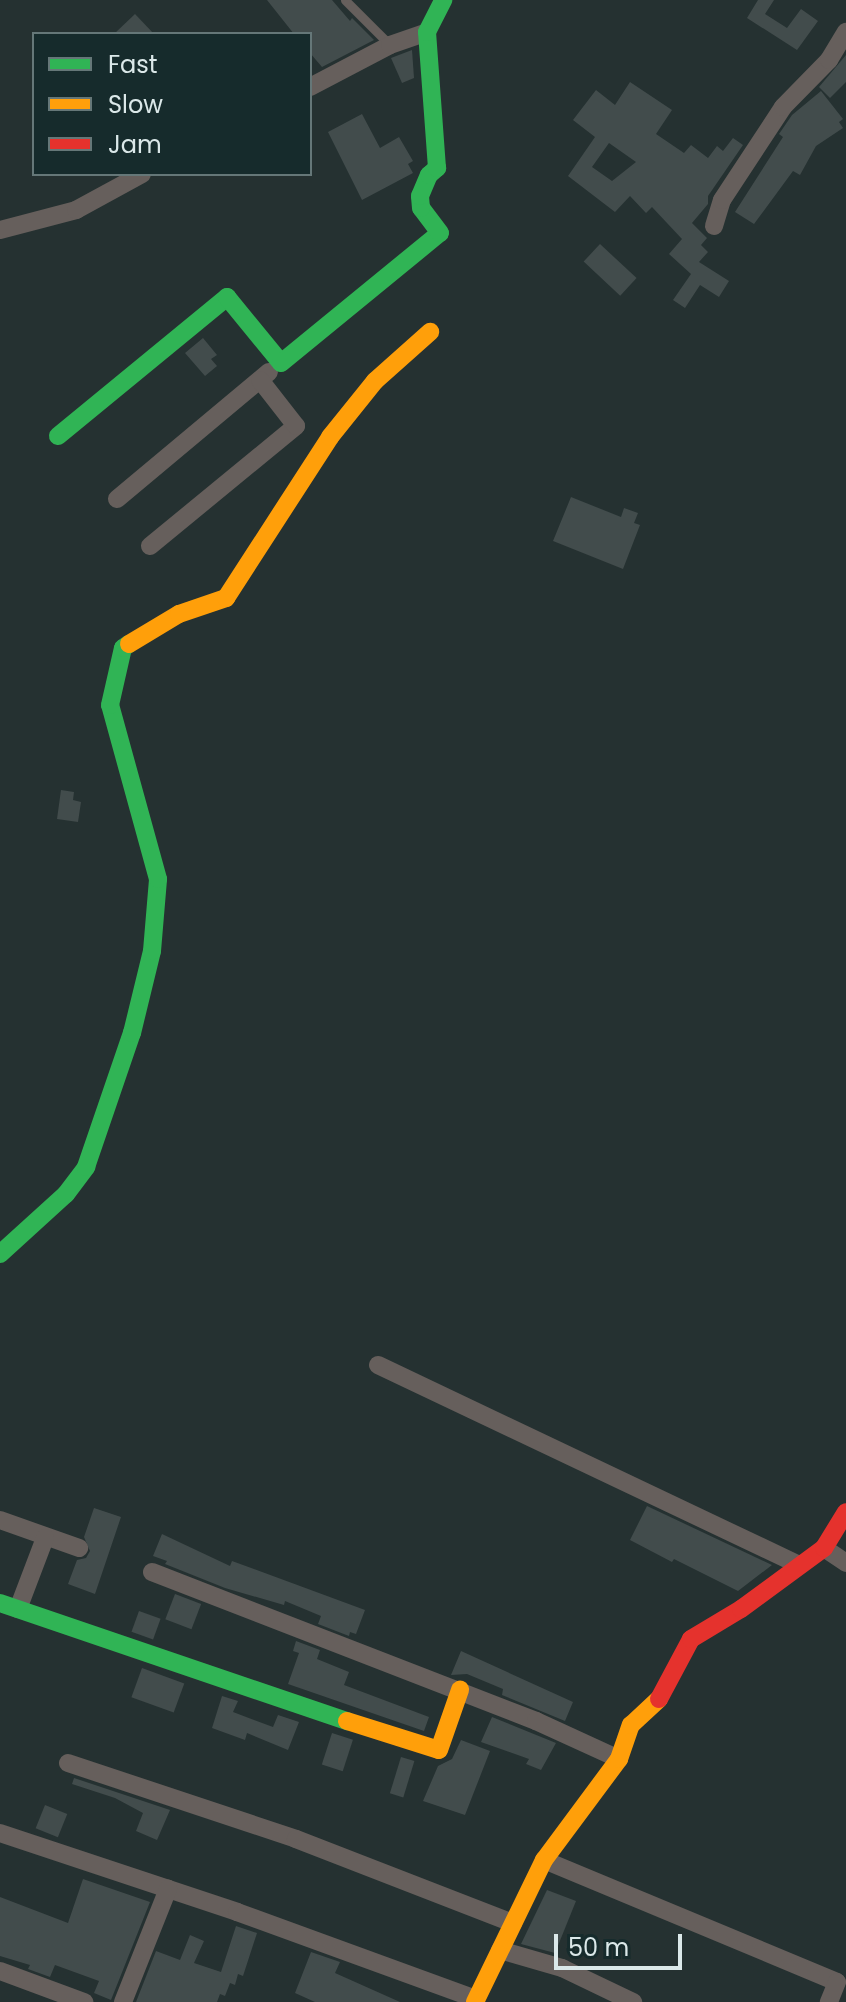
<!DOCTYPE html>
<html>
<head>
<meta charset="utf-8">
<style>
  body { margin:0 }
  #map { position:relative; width:846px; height:2002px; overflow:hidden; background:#253131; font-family:Poppins,sans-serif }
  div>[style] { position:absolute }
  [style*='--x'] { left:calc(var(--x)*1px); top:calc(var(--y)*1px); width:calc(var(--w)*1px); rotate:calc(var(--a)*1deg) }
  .building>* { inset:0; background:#424c4c; transform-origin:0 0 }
  .lane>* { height:9px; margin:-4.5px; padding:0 4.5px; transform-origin:4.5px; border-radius:4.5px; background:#665f5c }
  .street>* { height:18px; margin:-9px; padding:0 9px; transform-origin:9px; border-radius:9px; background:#665f5c }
  .fast>* { height:18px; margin:-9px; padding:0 9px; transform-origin:9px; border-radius:9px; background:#30b455 }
  .slow>* { height:18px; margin:-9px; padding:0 9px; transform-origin:9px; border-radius:9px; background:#ff9f0a }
  .jam>* { height:18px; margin:-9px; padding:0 9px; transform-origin:9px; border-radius:9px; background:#e5322d }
  span { translate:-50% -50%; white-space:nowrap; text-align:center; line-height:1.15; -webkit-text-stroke:6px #162b2c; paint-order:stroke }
  .legend { position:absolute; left:32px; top:32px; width:280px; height:144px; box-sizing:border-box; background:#162b2c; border:2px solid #657778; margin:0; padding:10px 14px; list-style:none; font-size:24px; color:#dbe8e9 }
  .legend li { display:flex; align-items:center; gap:16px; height:40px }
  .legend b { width:40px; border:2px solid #657778 }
  .scale { position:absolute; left:554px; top:1934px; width:128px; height:36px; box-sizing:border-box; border:4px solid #dbe8e9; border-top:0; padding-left:10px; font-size:24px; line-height:28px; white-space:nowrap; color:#dbe8e9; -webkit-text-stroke:6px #162b2c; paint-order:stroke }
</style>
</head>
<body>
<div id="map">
  <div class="building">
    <div style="clip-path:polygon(267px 0,332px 0,350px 21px,352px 18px,374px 40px,322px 67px,310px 53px,310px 34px,294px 34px)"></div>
    <div style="clip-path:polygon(758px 0,774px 0,765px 14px,787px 28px,801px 9px,818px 21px,797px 50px,747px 18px)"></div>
    <div style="clip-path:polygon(135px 14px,154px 34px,114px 34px)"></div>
    <div style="clip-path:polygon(412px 50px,414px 78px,402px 83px,391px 58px)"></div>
    <div style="clip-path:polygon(846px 55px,846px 82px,830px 98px,819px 87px)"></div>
    <div style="clip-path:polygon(evenodd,630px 82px,672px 110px,656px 134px,684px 153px,691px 145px,708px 158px,717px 146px,723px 151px,733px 138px,743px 145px,708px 196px,708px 204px,692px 223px,707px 238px,701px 245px,708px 252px,699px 262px,729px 281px,719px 297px,700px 285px,685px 308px,673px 300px,691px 274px,669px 254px,682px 239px,652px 207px,646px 213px,630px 196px,615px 212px,568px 176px,595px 137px,573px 120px,596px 90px,615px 105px,630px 82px,609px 143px,636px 162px,612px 181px,592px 167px,609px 143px)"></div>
    <div style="clip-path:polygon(821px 91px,843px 119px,839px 122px,843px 128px,816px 146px,800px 175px,793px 171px,754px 224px,735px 212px,783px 137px,779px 134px,792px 115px)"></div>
    <div style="clip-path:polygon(362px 114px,380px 148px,399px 137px,413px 161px,408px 164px,413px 173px,362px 200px,328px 132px)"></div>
    <div style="left:600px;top:244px;width:50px;height:24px;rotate:43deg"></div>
    <div style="clip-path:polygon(203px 338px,217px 355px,211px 359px,217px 366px,205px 376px,185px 353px)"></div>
    <div style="clip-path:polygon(571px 497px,621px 517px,624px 508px,638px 513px,634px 523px,640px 525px,623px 569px,553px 541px)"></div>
    <div style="clip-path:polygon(61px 790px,74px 792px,73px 800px,81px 802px,78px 822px,57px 819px)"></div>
    <div style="clip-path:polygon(647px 1506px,772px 1565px,738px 1591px,674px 1559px,672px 1562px,630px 1540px)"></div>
    <div style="clip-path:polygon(94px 1508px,121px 1517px,95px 1594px,68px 1584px,77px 1560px,86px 1558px,90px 1551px,84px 1537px)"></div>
    <div style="clip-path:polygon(162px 1534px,230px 1566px,232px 1561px,365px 1610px,356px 1634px,350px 1632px,349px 1636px,318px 1624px,321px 1616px,285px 1601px,284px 1605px,225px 1588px,165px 1564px,167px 1561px,153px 1556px)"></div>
    <div style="left:175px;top:1594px;width:28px;height:27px;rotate:21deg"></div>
    <div style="left:139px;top:1611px;width:23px;height:22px;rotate:20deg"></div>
    <div style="clip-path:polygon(296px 1641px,320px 1650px,317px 1659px,349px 1672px,344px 1685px,429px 1717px,424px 1731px,288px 1684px,299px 1653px,293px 1651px)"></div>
    <div style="clip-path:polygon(461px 1651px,573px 1702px,565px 1721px,502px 1695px,503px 1689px,467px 1674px,451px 1675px)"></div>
    <div style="left:142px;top:1668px;width:45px;height:31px;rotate:20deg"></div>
    <div style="clip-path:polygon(222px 1696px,238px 1701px,233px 1712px,273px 1727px,278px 1715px,299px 1722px,288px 1750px,247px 1733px,245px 1740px,212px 1728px)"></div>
    <div style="clip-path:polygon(492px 1717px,556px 1743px,541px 1770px,526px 1764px,529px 1759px,481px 1742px)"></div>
    <div style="left:332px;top:1733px;width:22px;height:33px;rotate:18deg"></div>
    <div style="clip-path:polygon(461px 1740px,490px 1751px,465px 1815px,423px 1801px,438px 1766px,452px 1759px)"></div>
    <div style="left:401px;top:1757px;width:14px;height:38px;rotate:17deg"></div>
    <div style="clip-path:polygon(74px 1778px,170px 1810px,157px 1840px,136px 1831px,143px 1813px,115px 1798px,72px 1784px)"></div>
    <div style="left:45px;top:1805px;width:24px;height:25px;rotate:22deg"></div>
    <div style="clip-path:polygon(83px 1879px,150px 1902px,111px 2000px,94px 1993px,99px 1981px,55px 1965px,50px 1977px,28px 1969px,30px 1965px,0 1956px,0 1897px,68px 1923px)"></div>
    <div style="clip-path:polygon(547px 1890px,576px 1901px,555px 1953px,521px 1944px)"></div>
    <div style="clip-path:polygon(236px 1926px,257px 1933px,243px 1976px,238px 1974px,235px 1985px,230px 1983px,225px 1996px,220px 1994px,217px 2002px,136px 2002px,156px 1951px,180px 1960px,190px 1935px,204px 1941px,194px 1963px,221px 1972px)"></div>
    <div style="clip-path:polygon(311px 1952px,340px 1962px,335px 1973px,400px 2002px,315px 2002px,295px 1993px)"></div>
  </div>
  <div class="lane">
    <div style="--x:345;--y:0;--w:64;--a:45"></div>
  </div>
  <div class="street">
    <div style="--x:310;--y:87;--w:90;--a:-27.7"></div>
    <div style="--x:390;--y:45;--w:39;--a:-19"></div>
    <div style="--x:714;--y:226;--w:27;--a:-73"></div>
    <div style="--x:722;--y:200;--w:111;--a:-56.7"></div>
    <div style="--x:783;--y:107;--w:66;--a:-45.6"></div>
    <div style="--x:829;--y:60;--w:33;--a:-59"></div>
    <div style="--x:0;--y:230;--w:79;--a:-14.7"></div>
    <div style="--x:76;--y:210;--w:75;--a:-28.6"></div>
    <div style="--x:117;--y:499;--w:198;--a:-39.9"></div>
    <div style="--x:150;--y:546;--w:189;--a:-39.4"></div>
    <div style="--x:296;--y:426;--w:58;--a:-128"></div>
    <div style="--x:378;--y:1365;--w:466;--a:25.4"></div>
    <div style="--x:0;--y:1520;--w:84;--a:19.5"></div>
    <div style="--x:824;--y:1548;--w:27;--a:34"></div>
    <div style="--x:152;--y:1572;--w:412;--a:21.2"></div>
    <div style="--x:536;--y:1721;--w:91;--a:24.6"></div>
    <div style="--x:18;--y:1609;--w:76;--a:-69.2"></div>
    <div style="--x:68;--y:1763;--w:240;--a:18.4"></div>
    <div style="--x:296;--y:1839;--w:233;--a:21.2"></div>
    <div style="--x:0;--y:1833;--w:250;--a:18.4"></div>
    <div style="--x:237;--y:1912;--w:254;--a:20"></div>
    <div style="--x:544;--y:1860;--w:317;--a:22.6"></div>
    <div style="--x:837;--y:1982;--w:22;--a:112"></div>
    <div style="--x:500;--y:1950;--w:65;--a:16.2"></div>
    <div style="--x:562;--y:1968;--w:79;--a:25.6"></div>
    <div style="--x:0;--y:1971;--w:90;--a:20.3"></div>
    <div style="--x:123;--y:2002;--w:122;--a:-68.3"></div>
  </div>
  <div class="fast">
    <div style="--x:58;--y:436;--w:219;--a:-39.4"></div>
    <div style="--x:227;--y:297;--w:85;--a:50.7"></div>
    <div style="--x:281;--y:363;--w:205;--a:-39.3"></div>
    <div style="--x:440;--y:233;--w:31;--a:-127"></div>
    <div style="--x:421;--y:208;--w:12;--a:-95"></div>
    <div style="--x:420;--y:196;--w:23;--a:-67"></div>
    <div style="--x:429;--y:175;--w:11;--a:-41"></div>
    <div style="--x:437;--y:168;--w:136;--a:-94.2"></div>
    <div style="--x:427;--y:32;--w:36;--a:-63"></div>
    <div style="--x:0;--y:1254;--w:89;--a:-42.3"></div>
    <div style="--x:66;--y:1194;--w:34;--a:-53"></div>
    <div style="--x:86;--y:1167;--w:142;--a:-71.1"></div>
    <div style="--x:132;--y:1033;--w:84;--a:-76.3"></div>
    <div style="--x:152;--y:951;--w:72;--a:-85.2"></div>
    <div style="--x:158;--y:879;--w:180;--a:-105.4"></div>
    <div style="--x:110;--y:705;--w:58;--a:-77.2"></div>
    <div style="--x:123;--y:648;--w:7;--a:-34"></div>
    <div style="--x:0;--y:1603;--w:367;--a:18.8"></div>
  </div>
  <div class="slow">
    <div style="--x:129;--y:644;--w:58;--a:-31"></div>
    <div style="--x:179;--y:614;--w:50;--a:-18.8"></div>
    <div style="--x:226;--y:598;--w:192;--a:-57.1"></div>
    <div style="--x:330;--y:437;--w:72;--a:-51.2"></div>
    <div style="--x:375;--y:381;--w:74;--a:-41.7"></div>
    <div style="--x:347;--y:1721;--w:96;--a:17.5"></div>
    <div style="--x:439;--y:1750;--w:64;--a:-70.7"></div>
    <div style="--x:475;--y:2002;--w:158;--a:-64.1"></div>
    <div style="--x:544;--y:1860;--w:126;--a:-53.4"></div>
    <div style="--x:619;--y:1759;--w:36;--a:-71"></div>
    <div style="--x:631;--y:1725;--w:38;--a:-43"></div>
  </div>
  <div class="jam">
    <div style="--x:659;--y:1699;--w:68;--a:-61.9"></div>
    <div style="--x:691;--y:1639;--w:58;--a:-31"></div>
    <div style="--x:741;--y:1609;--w:103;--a:-36.3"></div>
    <div style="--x:824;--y:1548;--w:42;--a:-58.6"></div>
  </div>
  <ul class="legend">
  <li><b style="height:10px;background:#30b455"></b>Fast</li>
  <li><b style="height:10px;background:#ff9f0a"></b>Slow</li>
  <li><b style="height:10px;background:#e5322d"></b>Jam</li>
  </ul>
  <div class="scale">50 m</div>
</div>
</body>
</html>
